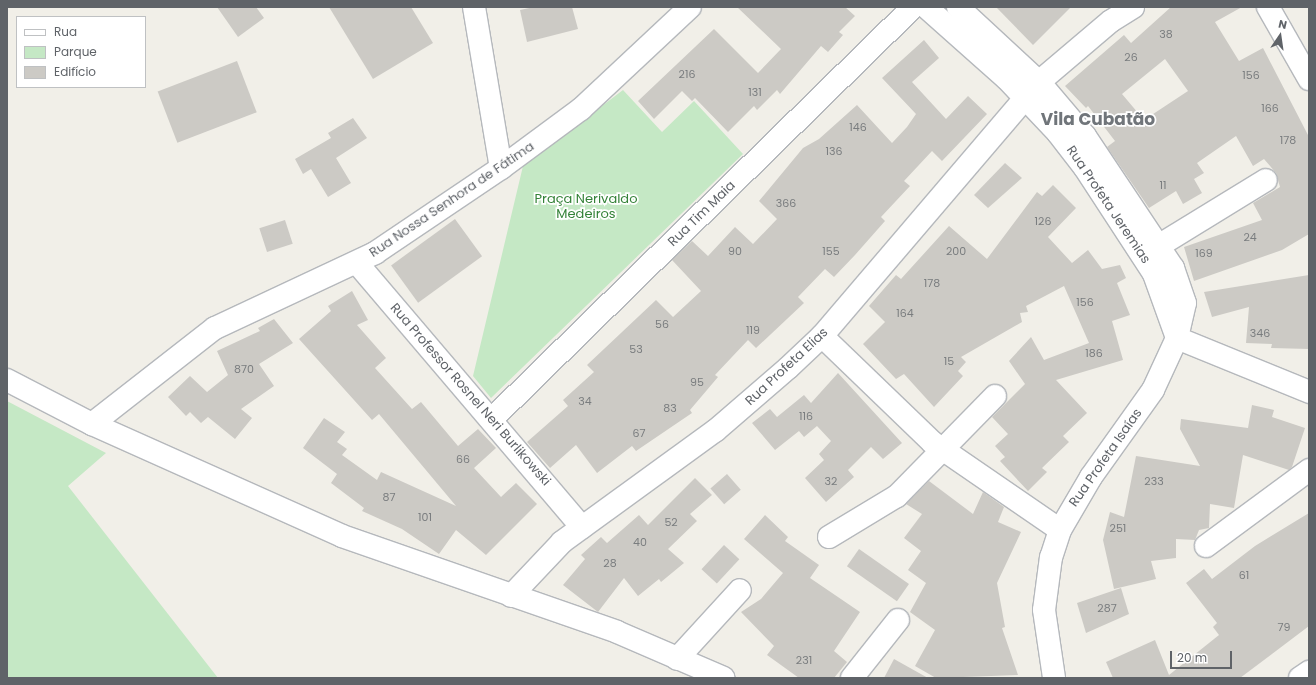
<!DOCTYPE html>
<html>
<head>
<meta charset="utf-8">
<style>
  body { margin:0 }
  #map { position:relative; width:1316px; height:685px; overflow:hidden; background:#f1efe8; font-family:Poppins,sans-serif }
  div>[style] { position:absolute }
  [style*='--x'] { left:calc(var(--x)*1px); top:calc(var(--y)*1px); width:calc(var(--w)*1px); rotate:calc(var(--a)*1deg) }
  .green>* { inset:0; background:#c5e8c5 }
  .building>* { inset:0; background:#cccac5; transform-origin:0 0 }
  .roads { filter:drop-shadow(1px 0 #b5b8bc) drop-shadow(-1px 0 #b5b8bc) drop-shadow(0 1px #b5b8bc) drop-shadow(0 -1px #b5b8bc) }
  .minor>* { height:22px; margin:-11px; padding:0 11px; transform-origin:11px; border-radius:11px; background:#fff }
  span { translate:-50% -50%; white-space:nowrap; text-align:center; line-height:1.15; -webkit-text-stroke:3.5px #fff; paint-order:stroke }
  .number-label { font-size:11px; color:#7a7d7f }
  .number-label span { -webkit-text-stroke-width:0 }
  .street-label { font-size:13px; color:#5f6368 }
  .park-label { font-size:13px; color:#348238 }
  .district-label { font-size:17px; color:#70757a; font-weight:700 }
  .frame { position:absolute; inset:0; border:8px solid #5f6368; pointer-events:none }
  .legend { position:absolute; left:16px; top:16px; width:130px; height:72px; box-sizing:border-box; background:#fff; border:1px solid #bfc1c3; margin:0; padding:5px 7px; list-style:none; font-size:12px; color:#5f6368 }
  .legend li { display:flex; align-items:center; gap:8px; height:20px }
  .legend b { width:20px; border:1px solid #bfc1c3 }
  .north { position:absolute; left:1260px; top:16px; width:40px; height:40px; -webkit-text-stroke:3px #fff; paint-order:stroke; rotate:13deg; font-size:11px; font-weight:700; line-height:16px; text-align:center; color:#5f6368 }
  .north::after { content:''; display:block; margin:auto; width:14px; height:18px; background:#5f6368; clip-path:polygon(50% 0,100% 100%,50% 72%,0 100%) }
  .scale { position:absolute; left:1170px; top:651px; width:62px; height:18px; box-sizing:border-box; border:2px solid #5f6368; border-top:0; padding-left:5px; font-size:12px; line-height:14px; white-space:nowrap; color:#5f6368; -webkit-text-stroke:3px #fff; paint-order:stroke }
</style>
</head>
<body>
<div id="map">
  <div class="green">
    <div style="clip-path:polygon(623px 90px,662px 132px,694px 101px,743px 154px,491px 398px,473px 376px,523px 166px)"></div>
    <div style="clip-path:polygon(7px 401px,106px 453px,68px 486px,218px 678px,7px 678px)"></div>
  </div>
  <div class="building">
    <div style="clip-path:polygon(217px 7px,256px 7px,264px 18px,238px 37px)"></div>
    <div style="clip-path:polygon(329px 7px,411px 7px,433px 43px,373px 79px)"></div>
    <div style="clip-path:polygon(534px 7px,572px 7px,578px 29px,527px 42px,520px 10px)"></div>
    <div style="clip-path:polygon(737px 7px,845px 7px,855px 16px,839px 32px,843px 35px,828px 52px,821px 46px,780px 94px,777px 90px,757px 110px,754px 106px,728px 132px,695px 98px,692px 101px,682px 91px,654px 119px,638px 101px,714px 29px,758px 73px,781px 49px)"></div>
    <div style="clip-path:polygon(996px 7px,1071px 7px,1033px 45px)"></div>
    <div style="clip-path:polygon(evenodd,1171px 7px,1242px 7px,1215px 22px,1239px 61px,1263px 48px,1309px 137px,1309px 234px,1282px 250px,1194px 281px,1184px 247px,1262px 220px,1253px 203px,1280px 187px,1276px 173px,1264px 159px,1253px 166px,1236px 136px,1197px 163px,1204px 173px,1194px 179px,1202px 193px,1183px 204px,1176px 191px,1149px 208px,1107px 147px,1115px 141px,1088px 106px,1086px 108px,1065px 86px,1124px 35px,1131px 43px,1171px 7px,1165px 59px,1188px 91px,1144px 120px,1122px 94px,1165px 59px)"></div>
    <div style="clip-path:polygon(924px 40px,939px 58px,912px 82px,946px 119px,968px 96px,987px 114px,942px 161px,932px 151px,904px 181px,910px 186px,881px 217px,885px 221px,855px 255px,834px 277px,825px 269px,798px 297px,804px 303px,756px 348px,748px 340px,715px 375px,718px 377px,690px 410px,692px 413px,636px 451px,632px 446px,597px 473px,576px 445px,550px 468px,527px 442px,568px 406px,563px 400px,594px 372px,587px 365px,656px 300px,673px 317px,701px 291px,672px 260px,692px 241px,708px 256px,735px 227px,753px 244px,777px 219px,759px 201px,803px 148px,819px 139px,857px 105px,892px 143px,907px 127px,916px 114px,882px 78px)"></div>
    <div style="left:237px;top:61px;width:55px;height:85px;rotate:69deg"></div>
    <div style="clip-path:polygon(353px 118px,367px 138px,336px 158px,351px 183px,328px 197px,311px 169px,303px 174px,295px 159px,331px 138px,328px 133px)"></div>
    <div style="clip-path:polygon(1005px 163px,1022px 178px,988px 208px,974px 195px)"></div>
    <div style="clip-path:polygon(1053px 185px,1076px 208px,1048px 237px,1072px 263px,1088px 250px,1102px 269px,1120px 265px,1126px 278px,1117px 283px,1130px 315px,1112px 321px,1123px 360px,1056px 380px,1087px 413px,1063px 436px,1069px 442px,1042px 468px,1047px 472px,1028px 491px,1000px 461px,1005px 457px,995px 446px,1008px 434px,992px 417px,1025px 384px,1009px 361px,1031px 337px,1044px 360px,1089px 343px,1064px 286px,1026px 306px,1028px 312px,1020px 313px,1022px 322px,961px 357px,966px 362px,958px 371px,963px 376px,934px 407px,904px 374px,896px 379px,863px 344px,885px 322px,869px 306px,896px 275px,901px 279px,949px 226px,987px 259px,1037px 192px,1042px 196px)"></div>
    <div style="left:455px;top:219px;width:46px;height:79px;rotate:54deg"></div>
    <div style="left:285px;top:220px;width:25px;height:27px;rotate:72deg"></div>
    <div style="clip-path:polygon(1309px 275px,1309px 349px,1271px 348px,1272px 344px,1246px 343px,1249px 307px,1212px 317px,1204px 292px)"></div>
    <div style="clip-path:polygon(352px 291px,368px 320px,357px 325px,386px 358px,375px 368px,412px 409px,421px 402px,458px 446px,478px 429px,496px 448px,474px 468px,501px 497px,516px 483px,537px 504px,486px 555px,456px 530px,439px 554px,402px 529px,362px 511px,364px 508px,331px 483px,337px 474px,303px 448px,324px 418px,345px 432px,337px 442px,347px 449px,342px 455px,377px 480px,381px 472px,456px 506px,379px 414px,372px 420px,299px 339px,331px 311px,328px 306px)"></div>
    <div style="clip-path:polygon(274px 319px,293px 343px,259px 364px,274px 386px,241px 409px,252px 418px,235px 439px,208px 417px,201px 423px,190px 412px,186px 416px,168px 397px,190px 376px,207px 392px,228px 375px,217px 351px,260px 331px,258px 328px)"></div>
    <div style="clip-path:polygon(838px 373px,902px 443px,883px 459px,871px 447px,848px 470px,854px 477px,826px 502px,805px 478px,824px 460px,819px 454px,831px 441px,817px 426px,804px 437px,799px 431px,775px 450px,752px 423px,770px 409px,777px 417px,804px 395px,811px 403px)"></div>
    <div style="clip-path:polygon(1252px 405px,1274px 410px,1272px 417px,1305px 428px,1292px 467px,1289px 470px,1243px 455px,1234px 508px,1210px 504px,1209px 528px,1199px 530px,1195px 540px,1176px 539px,1176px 558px,1151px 561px,1156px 579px,1114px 589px,1103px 540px,1110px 512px,1124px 517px,1136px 456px,1200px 466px,1180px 429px,1181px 419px,1248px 428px)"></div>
    <div style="left:727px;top:474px;width:21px;height:22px;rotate:49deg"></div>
    <div style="clip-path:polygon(695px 478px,712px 495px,690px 514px,697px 521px,668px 549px,684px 563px,661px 582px,659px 579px,638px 596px,624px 578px,598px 612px,563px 585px,585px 559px,581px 555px,601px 537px,607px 543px,639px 515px,648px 525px)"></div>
    <div style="clip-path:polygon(929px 481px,973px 514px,983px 492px,1004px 507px,998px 522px,1021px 532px,997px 583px,1005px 627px,1002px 628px,1018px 675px,936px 678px,915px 666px,935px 630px,910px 612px,926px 583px,908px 570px,921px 551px,904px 538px,922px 514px,906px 504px)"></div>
    <div style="clip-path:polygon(1309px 513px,1309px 626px,1240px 678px,1113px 678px,1106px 662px,1155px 640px,1169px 675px,1219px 635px,1213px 627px,1217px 623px,1186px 583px,1204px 569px,1212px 579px,1255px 546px)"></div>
    <div style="clip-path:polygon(765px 515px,788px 537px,785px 541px,819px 565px,810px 578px,860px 612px,834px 651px,847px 662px,834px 678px,799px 678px,767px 655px,774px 646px,741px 612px,761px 599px,783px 573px,744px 539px)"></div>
    <div style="left:724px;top:545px;width:21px;height:33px;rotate:43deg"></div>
    <div style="left:859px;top:549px;width:61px;height:21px;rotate:35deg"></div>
    <div style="clip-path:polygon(1121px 588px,1129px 614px,1086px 633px,1077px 603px)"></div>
    <div style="clip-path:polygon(894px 659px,928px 678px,884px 678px)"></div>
  </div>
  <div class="roads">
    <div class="minor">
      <div style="--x:474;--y:7;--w:163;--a:80.5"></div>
      <div style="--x:926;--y:7;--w:108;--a:41.6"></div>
      <div style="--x:1007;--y:79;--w:74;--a:46.6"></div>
      <div style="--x:1058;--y:133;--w:44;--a:52.4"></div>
      <div style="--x:1085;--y:168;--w:126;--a:56.9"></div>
      <div style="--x:1154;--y:274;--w:68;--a:70.2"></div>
      <div style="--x:958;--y:7;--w:110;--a:42.8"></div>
      <div style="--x:1039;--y:82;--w:71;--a:49.6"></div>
      <div style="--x:1085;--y:136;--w:159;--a:56.3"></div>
      <div style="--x:1173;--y:268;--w:37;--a:71"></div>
      <div style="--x:1185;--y:303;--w:36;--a:103"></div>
      <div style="--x:1177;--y:338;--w:57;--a:114.8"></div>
      <div style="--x:1153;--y:390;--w:107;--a:125.5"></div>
      <div style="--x:1091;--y:477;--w:61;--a:120.3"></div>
      <div style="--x:1060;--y:530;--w:28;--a:108"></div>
      <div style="--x:1051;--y:557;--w:53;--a:97.5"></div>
      <div style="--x:1044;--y:610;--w:69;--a:81.6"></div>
      <div style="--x:1268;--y:7;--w:83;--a:60.3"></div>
      <div style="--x:1160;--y:245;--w:124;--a:-31.5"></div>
      <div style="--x:357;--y:263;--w:347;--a:49.6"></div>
      <div style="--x:822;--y:336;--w:153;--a:43.9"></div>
      <div style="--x:932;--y:442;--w:155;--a:34.5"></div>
      <div style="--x:1177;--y:338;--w:143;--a:22.2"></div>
      <div style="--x:7;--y:380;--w:96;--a:27.4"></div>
      <div style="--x:92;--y:424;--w:274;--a:24.1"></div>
      <div style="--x:342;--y:536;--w:291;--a:19.2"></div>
      <div style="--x:617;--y:632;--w:116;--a:23.3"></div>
      <div style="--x:491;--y:420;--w:590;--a:-44.38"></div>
      <div style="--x:92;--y:424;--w:156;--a:-38"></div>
      <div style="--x:215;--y:328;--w:177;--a:-25.1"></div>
      <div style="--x:375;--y:253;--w:152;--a:-34"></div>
      <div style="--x:501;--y:168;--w:99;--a:-36.4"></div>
      <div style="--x:581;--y:109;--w:149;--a:-43.1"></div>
      <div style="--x:829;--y:537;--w:79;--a:-31.1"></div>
      <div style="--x:897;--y:496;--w:140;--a:-45.6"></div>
      <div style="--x:1206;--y:546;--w:128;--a:-36.4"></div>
      <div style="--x:511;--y:596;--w:74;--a:-46.6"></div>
      <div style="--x:562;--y:542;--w:189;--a:-36"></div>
      <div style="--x:715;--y:431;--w:96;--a:-40.8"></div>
      <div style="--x:788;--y:368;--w:47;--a:-43.3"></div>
      <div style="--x:822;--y:336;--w:334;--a:-49.5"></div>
      <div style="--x:1039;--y:82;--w:94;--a:-40.3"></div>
      <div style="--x:1111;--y:21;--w:26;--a:-32"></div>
      <div style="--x:677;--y:659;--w:93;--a:-47.6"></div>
      <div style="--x:852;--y:678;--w:74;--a:-51.6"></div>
      <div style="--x:1300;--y:678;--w:11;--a:-34"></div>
    </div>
  </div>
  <div class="number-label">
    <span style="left:1166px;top:34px">38</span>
    <span style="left:1131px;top:57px">26</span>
    <span style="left:687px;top:74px">216</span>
    <span style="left:1251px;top:75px">156</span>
    <span style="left:755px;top:92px">131</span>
    <span style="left:1270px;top:108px">166</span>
    <span style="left:858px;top:127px">146</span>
    <span style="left:1288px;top:140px">178</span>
    <span style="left:834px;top:151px">136</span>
    <span style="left:1163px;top:185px">11</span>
    <span style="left:786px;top:203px">366</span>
    <span style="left:1043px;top:221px">126</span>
    <span style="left:1250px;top:237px">24</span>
    <span style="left:735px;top:251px">90</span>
    <span style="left:831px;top:251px">155</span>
    <span style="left:956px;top:251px">200</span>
    <span style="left:1204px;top:253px">169</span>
    <span style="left:932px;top:283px">178</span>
    <span style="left:1085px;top:302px">156</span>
    <span style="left:905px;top:313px">164</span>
    <span style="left:662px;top:324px">56</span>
    <span style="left:753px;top:330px">119</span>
    <span style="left:1260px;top:333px">346</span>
    <span style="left:636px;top:349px">53</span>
    <span style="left:1094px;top:353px">186</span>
    <span style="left:949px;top:361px">15</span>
    <span style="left:244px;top:369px">870</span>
    <span style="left:697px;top:382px">95</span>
    <span style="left:585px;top:401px">34</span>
    <span style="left:670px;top:408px">83</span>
    <span style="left:806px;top:416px">116</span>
    <span style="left:639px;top:433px">67</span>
    <span style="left:463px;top:459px">66</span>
    <span style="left:831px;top:481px">32</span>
    <span style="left:1154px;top:481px">233</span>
    <span style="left:389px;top:497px">87</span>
    <span style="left:425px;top:517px">101</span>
    <span style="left:671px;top:522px">52</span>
    <span style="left:1118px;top:528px">251</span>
    <span style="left:640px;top:542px">40</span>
    <span style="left:610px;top:563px">28</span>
    <span style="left:1244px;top:575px">61</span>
    <span style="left:1107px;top:608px">287</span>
    <span style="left:1284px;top:627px">79</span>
    <span style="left:804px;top:660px">231</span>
  </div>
  <div class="street-label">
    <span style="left:452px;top:200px;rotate:-34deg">Rua Nossa Senhora de Fátima</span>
    <span style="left:1108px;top:205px;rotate:56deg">Rua Profeta Jeremias</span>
    <span style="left:702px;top:214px;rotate:-44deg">Rua Tim Maia</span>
    <span style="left:787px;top:367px;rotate:-43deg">Rua Profeta Elias</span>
    <span style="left:470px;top:395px;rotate:49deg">Rua Professor Rosnel Neri Burlikowski</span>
    <span style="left:1106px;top:458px;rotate:-55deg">Rua Profeta Isaías</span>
  </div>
  <div class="park-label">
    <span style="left:586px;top:207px">Praça Nerivaldo<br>Medeiros</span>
  </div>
  <div class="district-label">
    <span style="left:1098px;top:120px">Vila Cubatão</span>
  </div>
  <div class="frame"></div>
  <ul class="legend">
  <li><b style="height:5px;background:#fff"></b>Rua</li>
  <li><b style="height:11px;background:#c5e8c5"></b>Parque</li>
  <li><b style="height:11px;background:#cccac5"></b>Edifício</li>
  </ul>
  <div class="north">N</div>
  <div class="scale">20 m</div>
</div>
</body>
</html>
